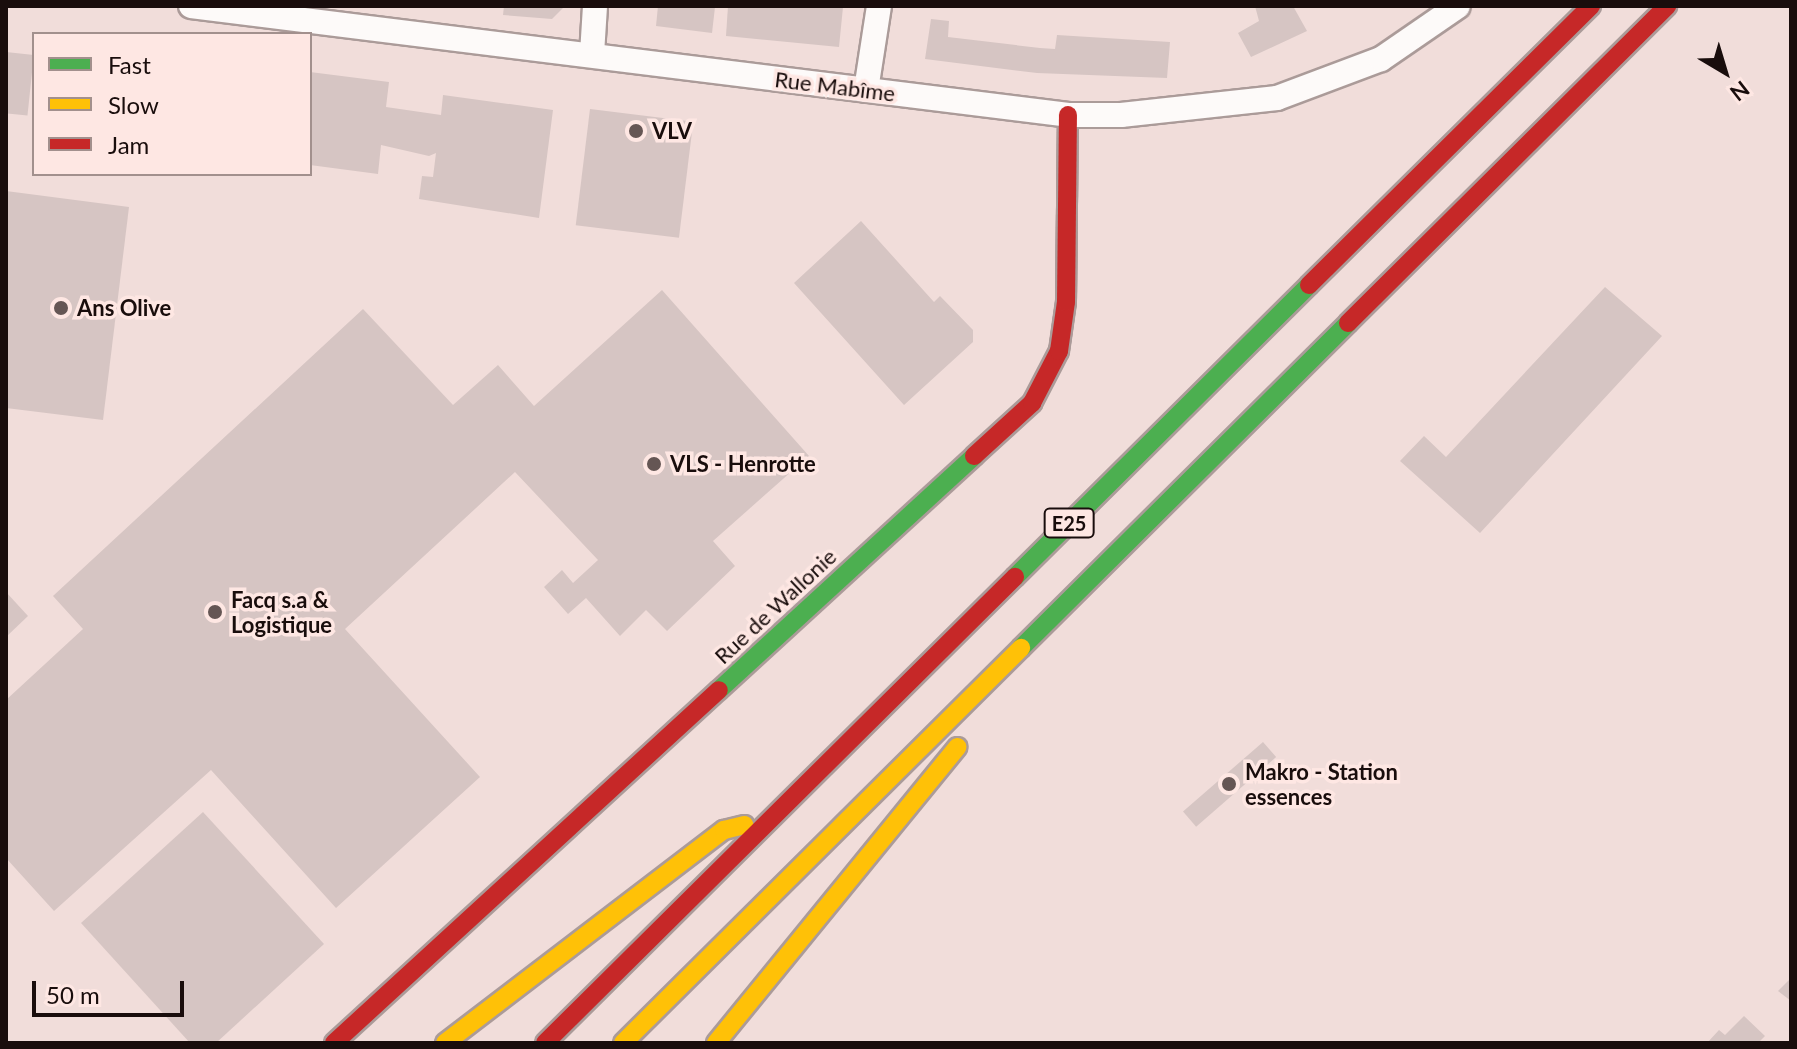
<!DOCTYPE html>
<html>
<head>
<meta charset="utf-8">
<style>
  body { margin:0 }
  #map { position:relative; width:1797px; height:1049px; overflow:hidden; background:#f1ddda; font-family:Lato,sans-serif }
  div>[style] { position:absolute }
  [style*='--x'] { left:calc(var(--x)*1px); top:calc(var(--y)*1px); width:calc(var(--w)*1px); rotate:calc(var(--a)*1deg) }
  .building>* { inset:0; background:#d6c5c3; transform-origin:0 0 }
  .roads { filter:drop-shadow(2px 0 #ab9b99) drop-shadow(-2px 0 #ab9b99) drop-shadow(0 2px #ab9b99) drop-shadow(0 -2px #ab9b99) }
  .street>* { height:24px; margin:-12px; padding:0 12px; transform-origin:12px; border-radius:12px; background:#fdfaf9 }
  .fast>* { height:18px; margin:-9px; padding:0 9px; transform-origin:9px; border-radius:9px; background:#4caf50 }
  .slow>* { height:18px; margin:-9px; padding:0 9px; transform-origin:9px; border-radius:9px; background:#ffc107 }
  .jam>* { height:18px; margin:-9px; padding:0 9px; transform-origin:9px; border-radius:9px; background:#c62828 }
  .dots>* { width:22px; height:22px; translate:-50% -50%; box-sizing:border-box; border:4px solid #fee7e3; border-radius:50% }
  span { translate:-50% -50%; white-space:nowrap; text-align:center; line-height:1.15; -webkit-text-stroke:7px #fee7e3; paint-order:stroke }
  .shield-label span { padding:2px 6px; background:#fee7e3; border:2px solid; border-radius:6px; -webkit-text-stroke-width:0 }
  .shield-label { font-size:20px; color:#190d0c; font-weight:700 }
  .street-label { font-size:22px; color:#190d0c }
  .poi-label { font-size:22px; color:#190d0c; font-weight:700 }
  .left { translate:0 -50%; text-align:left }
  .frame { position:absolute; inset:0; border:8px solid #190d0c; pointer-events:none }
  .legend { position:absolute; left:32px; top:32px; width:280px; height:144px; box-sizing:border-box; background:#fee7e3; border:2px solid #a2908d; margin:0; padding:10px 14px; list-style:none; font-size:24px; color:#190d0c }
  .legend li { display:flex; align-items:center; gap:16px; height:40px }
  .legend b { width:40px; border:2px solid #a2908d }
  .north { position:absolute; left:1685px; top:32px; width:80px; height:80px; -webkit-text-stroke:6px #fee7e3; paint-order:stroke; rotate:142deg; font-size:22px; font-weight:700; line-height:32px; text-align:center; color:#190d0c }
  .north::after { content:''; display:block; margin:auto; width:28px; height:36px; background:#190d0c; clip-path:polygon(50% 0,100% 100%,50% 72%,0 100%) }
  .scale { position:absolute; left:32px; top:981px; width:152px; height:36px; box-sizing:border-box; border:4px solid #190d0c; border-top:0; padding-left:10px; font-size:24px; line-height:28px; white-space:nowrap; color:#190d0c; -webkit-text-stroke:6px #fee7e3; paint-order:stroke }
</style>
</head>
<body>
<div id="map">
  <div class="building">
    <div style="clip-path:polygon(504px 6px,565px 6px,552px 19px,503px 15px)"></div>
    <div style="clip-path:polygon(658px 6px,715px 7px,712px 33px,656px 26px)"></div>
    <div style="clip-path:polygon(728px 6px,843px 7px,839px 47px,726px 36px)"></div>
    <div style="clip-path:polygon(1255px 6px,1293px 6px,1307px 31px,1251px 57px,1238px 33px,1259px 21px)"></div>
    <div style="clip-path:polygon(931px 19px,949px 21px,948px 37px,1040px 48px,1055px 49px,1057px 35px,1170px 42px,1167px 78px,1037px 73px,925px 59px)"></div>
    <div style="left:6px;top:52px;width:28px;height:61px;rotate:6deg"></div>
    <div style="clip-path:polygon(310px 72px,389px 82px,386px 107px,441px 115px,443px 95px,553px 110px,539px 218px,419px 199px,422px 176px,433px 177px,436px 153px,429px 156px,381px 145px,378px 174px,310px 165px)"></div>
    <div style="left:590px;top:109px;width:104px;height:117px;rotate:7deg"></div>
    <div style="clip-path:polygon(6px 191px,129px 207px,103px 420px,6px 408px)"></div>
    <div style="clip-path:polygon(861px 221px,934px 302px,940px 296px,973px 330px,973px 342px,904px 405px,794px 283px)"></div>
    <div style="clip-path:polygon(1605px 287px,1662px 336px,1480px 533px,1400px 461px,1424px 436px,1446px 457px)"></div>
    <div style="clip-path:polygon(662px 290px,809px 456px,713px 541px,735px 566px,667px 631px,646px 610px,620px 636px,586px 598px,568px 614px,544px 587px,562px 570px,573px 583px,598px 560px,515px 472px,345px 629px,480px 777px,336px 908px,211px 770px,54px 911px,6px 858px,6px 700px,83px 629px,53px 596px,363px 309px,453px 405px,498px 365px,534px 406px)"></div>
    <div style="clip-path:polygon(6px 592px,28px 616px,6px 637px)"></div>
    <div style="left:1263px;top:742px;width:20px;height:106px;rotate:49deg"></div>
    <div style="clip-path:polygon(203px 812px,324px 944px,216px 1043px,190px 1043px,81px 923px)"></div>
    <div style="clip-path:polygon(1791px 978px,1791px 1001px,1778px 991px)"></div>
    <div style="clip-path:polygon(1744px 1016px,1765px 1036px,1758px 1043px,1707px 1043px,1719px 1030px,1725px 1035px)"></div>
  </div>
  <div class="roads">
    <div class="street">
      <div style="--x:191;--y:6;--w:884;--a:7.08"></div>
      <div style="--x:1068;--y:115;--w:53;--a:0"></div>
      <div style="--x:1121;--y:115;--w:157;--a:-6.2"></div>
      <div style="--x:1277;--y:98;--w:111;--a:-20.6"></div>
      <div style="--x:1381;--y:59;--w:93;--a:-34.5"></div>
      <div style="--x:592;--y:54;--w:48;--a:-86.4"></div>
      <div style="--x:866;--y:90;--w:85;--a:-81.2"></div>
    </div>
    <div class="fast">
      <div style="--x:1015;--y:577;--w:414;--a:-44.8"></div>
      <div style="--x:1021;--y:648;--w:461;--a:-44.8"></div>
      <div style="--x:719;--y:690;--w:346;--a:-42.5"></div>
    </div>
    <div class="slow">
      <div style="--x:445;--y:1043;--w:351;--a:-37.4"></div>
      <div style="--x:724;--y:830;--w:21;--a:-14"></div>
      <div style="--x:623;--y:1043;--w:561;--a:-44.78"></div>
      <div style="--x:716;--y:1043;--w:382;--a:-50.8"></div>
    </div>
    <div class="jam">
      <div style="--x:1309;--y:285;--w:397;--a:-44.7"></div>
      <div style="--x:1348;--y:323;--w:450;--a:-44.8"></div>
      <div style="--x:974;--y:456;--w:79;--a:-42.4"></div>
      <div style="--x:1032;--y:403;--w:59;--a:-62.6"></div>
      <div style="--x:1059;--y:351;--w:49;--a:-81.9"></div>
      <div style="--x:1066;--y:302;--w:187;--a:-89.4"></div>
      <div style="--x:334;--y:1043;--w:522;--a:-42.52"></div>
      <div style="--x:545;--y:1043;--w:662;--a:-44.76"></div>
    </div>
  </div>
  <div class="dots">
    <div style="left:636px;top:131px;background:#655654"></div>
    <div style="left:61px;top:308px;background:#655654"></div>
    <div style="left:654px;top:464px;background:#655654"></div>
    <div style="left:215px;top:612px;background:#655654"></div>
    <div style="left:1229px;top:784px;background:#655654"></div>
  </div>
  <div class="shield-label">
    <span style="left:1069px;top:523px">E25</span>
  </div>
  <div class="street-label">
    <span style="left:835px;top:86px;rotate:7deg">Rue Mabîme</span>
    <span style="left:775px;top:606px;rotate:-43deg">Rue de Wallonie</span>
  </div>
  <div class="poi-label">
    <span class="left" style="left:652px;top:131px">VLV</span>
    <span class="left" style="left:77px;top:308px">Ans Olive</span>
    <span class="left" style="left:670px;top:464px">VLS - Henrotte</span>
    <span class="left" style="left:231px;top:612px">Facq s.a &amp;<br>Logistique</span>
    <span class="left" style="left:1245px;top:784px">Makro - Station<br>essences</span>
  </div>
  <div class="frame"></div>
  <ul class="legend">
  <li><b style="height:10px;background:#4caf50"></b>Fast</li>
  <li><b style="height:10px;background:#ffc107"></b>Slow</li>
  <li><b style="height:10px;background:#c62828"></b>Jam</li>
  </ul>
  <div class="north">N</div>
  <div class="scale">50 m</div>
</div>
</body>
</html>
